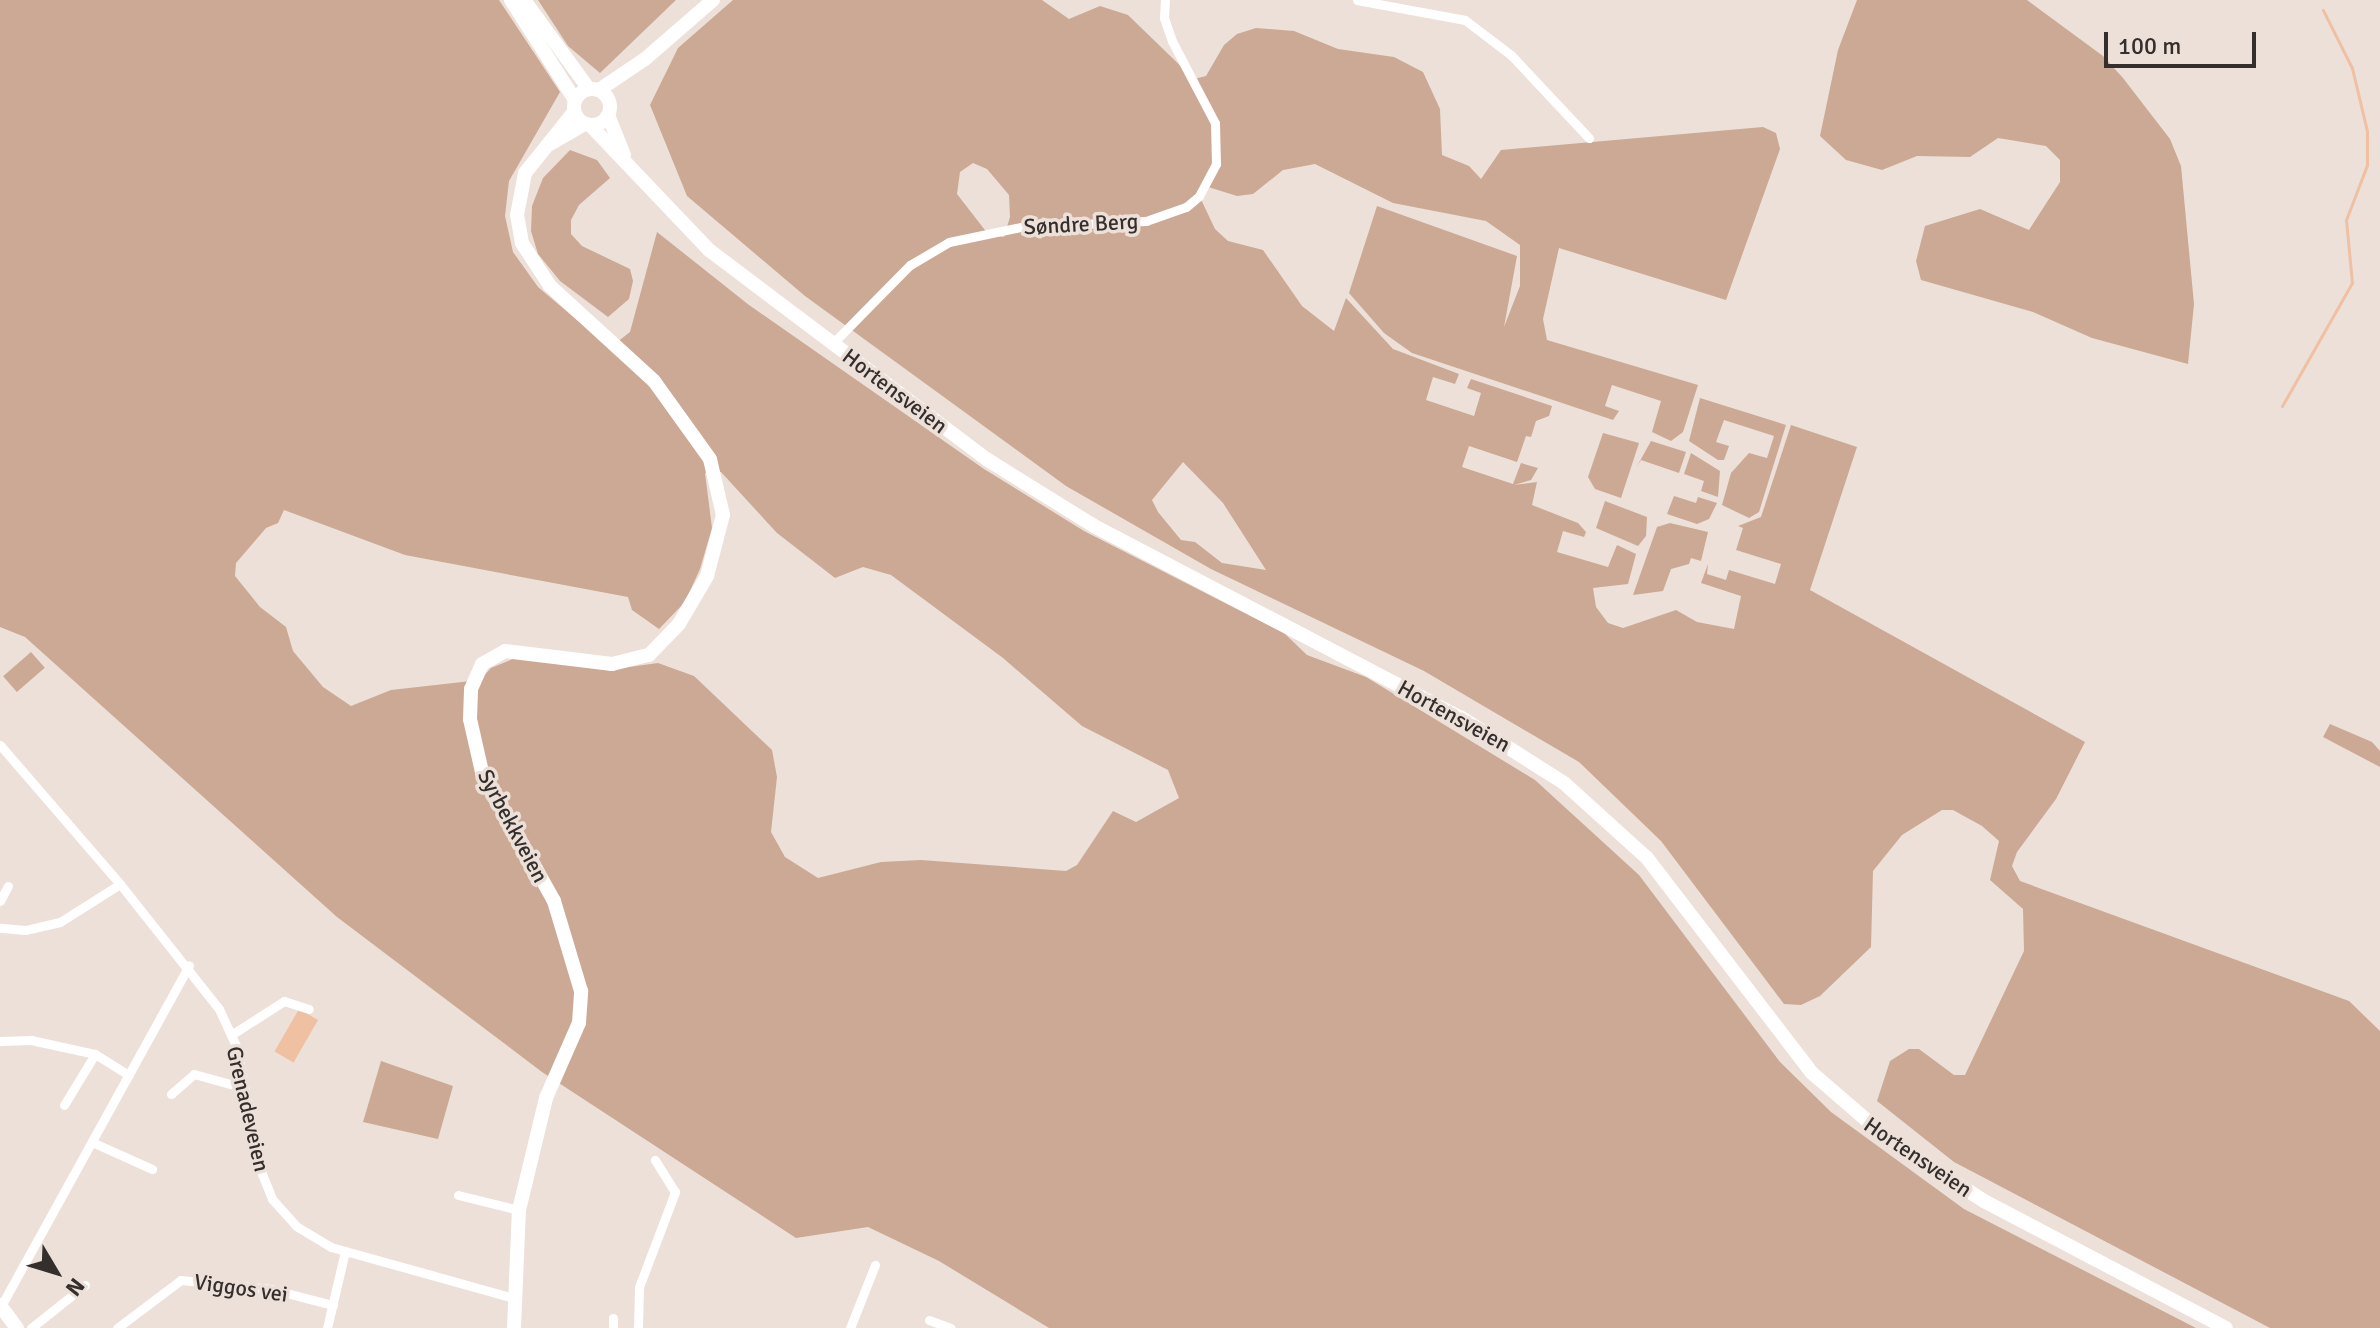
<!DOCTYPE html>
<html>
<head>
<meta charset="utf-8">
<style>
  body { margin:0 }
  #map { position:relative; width:2380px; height:1328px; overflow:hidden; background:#ece0d9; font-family:Signika,sans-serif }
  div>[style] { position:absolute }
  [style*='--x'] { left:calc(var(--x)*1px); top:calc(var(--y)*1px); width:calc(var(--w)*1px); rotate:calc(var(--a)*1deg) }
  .green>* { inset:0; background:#cca994; transform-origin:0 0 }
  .water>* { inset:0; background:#f0c0a3; transform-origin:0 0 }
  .stream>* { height:3px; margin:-1.5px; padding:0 1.5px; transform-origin:1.5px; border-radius:1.5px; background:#f0c0a3 }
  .street>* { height:9px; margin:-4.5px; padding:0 4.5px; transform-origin:4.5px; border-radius:4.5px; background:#fff }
  .secondary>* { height:14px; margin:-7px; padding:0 7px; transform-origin:7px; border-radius:7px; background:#fff }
  .primary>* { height:14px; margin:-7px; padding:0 7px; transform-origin:7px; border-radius:7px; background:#fff }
  .primary>.ring { margin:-7px; padding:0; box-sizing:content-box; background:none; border:14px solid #fff; border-radius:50% }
  span { translate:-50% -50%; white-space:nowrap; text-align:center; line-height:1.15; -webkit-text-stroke:7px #ece0d9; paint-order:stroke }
  .street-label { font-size:22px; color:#342f2d }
  .north { position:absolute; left:16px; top:1232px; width:80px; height:80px; -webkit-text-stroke:6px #ece0d9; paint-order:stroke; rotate:128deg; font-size:22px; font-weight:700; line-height:32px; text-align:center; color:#342f2d }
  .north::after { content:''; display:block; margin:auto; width:28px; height:36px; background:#342f2d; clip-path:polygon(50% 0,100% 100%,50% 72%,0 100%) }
  .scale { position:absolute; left:2104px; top:32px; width:152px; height:36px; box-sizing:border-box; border:4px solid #342f2d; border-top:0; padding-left:10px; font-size:24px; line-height:28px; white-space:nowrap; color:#342f2d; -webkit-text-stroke:6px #ece0d9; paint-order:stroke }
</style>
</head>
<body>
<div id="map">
  <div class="green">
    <div style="clip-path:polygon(evenodd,0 0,499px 0,560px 92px,509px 181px,505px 216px,513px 252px,538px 287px,597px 337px,616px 343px,630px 332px,657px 232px,749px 305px,984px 469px,1084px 531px,1284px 633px,1307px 655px,1366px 677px,1535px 780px,1639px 875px,1780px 1062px,1831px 1112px,1964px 1209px,2196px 1328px,1049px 1328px,939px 1261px,868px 1227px,796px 1238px,542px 1072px,337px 917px,25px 637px,0 627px,0 0,721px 472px,777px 533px,835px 578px,863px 567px,891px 575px,1003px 658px,1082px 726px,1168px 770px,1179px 798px,1136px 822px,1113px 811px,1077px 865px,1066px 871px,921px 860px,881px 862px,818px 878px,785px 857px,771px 832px,777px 777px,772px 750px,694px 676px,658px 663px,622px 668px,520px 656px,491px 668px,480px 680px,391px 690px,351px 706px,323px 687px,293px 651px,286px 627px,260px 607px,235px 576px,236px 563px,266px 528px,278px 523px,284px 510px,405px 555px,628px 597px,632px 610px,659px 629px,685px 602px,700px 569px,712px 528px,705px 473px,721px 472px)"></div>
    <div style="clip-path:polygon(538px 0,676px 0,600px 73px,568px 46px)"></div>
    <div style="clip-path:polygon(evenodd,733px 0,1042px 0,1069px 19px,1100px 6px,1128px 15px,1194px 79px,1206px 76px,1224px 45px,1237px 34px,1256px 28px,1294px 31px,1338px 49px,1394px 57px,1423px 72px,1440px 109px,1442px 155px,1469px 166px,1481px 179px,1501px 150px,1763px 127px,1776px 133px,1780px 149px,1726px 300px,1559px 248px,1543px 319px,1547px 340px,1698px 385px,1683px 432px,1671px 441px,1652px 432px,1661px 401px,1612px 385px,1605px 406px,1619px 411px,1613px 420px,1412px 353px,1384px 333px,1349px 293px,1377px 206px,1517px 256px,1504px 327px,1520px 286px,1520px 245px,1486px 221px,1393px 203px,1315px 164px,1283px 170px,1253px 194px,1237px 196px,1205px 186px,1197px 191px,1215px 229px,1228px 241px,1263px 250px,1302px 306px,1334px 331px,1346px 298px,1393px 349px,1459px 374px,1455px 384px,1433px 377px,1426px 400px,1474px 416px,1481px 393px,1467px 388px,1471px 379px,1552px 406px,1549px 416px,1536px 421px,1531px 437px,1526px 436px,1517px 462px,1469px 446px,1462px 467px,1513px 484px,1521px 463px,1538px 468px,1531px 480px,1514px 485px,1537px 482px,1532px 505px,1578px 523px,1586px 532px,1584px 537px,1563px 531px,1557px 552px,1608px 567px,1617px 545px,1636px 554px,1628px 584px,1593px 588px,1596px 607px,1608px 623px,1623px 628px,1676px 610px,1697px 622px,1734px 629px,1741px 596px,1701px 583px,1708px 564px,1707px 574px,1726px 580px,1729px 570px,1775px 584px,1781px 564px,1736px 550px,1743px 528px,1738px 526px,1761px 517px,1791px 425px,1857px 447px,1810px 590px,2085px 742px,2056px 799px,2017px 852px,2012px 866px,2020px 881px,2349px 1001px,2380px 1031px,2380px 1328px,2270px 1328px,1954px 1162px,1877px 1101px,1890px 1061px,1909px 1049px,1919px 1049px,1954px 1075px,1965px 1075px,2024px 951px,2023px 909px,1990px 880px,1999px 841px,1982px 826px,1953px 810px,1942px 810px,1902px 835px,1873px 871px,1871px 947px,1820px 996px,1801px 1005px,1784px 1004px,1661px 841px,1579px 762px,1424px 671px,1211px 569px,1066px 486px,805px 296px,687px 196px,650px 105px,678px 48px,733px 0,973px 163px,987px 169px,1009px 195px,1010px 217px,1004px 237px,988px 234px,957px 194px,960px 172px,973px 163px,733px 0,1183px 462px,1223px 503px,1266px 570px,1222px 563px,1195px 542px,1181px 540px,1158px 512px,1152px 500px,1183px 462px)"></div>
    <div style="clip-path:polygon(1857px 0,2027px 0,2103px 56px,2123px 78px,2170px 139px,2181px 166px,2194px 304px,2188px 364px,2092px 338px,2033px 312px,1921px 280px,1916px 261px,1925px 226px,1980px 209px,2029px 230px,2060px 182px,2060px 160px,2046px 146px,1998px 138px,1970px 157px,1917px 156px,1882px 170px,1846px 160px,1820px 136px,1838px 50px)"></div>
    <div style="clip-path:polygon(570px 150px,597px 160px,610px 178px,579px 205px,571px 220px,571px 234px,582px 246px,630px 269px,633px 281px,629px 299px,608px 317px,560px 281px,538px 254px,531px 231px,532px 206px,543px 178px)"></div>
    <div style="clip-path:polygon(1700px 398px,1786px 425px,1759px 512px,1749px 518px,1722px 505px,1731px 473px,1749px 453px,1767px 458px,1774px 436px,1724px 420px,1716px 442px,1729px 446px,1724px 460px,1718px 460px,1689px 441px)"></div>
    <div style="clip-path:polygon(1603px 433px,1639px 443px,1621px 498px,1595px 489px,1588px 477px)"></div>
    <div style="clip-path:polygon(1651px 441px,1686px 452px,1679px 473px,1641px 460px,1636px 468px)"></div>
    <div style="clip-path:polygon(1691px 453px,1720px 471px,1718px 497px,1701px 491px,1704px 481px,1684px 474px)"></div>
    <div style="clip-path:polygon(1674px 496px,1696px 503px,1698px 497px,1717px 503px,1709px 519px,1697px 524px,1667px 514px)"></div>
    <div style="clip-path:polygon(1605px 501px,1647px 517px,1646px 536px,1638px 546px,1596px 528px)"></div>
    <div style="clip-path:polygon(1670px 523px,1708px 532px,1701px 561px,1691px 558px,1689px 564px,1671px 569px,1663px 591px,1633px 595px,1657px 527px)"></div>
    <div style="left:31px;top:652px;width:21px;height:37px;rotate:49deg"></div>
    <div style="clip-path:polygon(2330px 724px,2372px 742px,2380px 751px,2380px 767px,2323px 737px)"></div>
    <div style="clip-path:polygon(381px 1061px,453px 1086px,438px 1139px,363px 1122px)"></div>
  </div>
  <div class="water">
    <div style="left:299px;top:1009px;width:22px;height:49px;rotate:30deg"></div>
  </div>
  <div class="stream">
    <div style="--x:2282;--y:406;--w:142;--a:-60.4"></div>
    <div style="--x:2352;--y:283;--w:63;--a:-95.4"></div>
    <div style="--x:2346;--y:220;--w:59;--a:-69.1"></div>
    <div style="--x:2367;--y:165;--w:34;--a:-90"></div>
    <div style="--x:2367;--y:131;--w:65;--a:-103.4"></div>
    <div style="--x:2352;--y:68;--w:65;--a:-116.6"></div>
  </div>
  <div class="street">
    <div style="--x:1357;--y:0;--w:110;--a:10.5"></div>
    <div style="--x:1465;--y:20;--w:58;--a:37.3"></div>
    <div style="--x:1511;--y:55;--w:114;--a:46.8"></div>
    <div style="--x:832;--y:344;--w:111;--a:-45.4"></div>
    <div style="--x:910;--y:265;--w:45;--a:-30.5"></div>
    <div style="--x:949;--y:242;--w:74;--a:-11.8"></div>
    <div style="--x:1021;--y:227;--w:125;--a:-2.7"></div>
    <div style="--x:1146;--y:221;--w:42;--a:-19.3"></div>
    <div style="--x:1186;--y:207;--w:17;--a:-40"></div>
    <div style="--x:1199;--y:196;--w:36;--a:-62"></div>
    <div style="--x:1216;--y:164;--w:41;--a:-91.4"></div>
    <div style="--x:1215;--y:123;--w:93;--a:-117.7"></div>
    <div style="--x:1172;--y:41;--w:24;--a:-109"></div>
    <div style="--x:1164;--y:18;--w:18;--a:-87"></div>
    <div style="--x:0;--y:745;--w:184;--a:49.2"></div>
    <div style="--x:120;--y:884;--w:71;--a:147.7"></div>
    <div style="--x:60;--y:922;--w:36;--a:167"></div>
    <div style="--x:25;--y:930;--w:25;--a:-175"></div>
    <div style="--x:120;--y:884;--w:159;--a:51.6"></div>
    <div style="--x:219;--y:1009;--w:41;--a:65.3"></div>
    <div style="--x:236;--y:1046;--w:131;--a:78.5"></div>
    <div style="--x:262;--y:1174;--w:27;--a:68"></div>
    <div style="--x:272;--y:1199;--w:36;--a:48"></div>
    <div style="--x:296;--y:1226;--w:41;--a:31"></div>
    <div style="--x:331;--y:1247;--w:190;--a:15.6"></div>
    <div style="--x:0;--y:901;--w:17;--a:-62"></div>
    <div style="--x:231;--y:1035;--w:63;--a:-32.7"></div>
    <div style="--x:284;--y:1001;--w:26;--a:18"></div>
    <div style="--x:0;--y:1041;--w:31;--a:-2"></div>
    <div style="--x:31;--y:1040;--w:66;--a:12.3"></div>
    <div style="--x:95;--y:1054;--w:40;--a:32"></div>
    <div style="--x:171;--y:1094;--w:30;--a:-41"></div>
    <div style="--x:194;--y:1074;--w:53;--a:15.4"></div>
    <div style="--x:64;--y:1105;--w:60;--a:-58.7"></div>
    <div style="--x:92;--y:1142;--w:66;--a:24.2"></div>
    <div style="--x:458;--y:1195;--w:63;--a:13.8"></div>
    <div style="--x:1;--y:1306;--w:389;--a:-61.1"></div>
    <div style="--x:929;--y:1320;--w:23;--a:20"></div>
    <div style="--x:31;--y:1328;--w:69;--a:-38.5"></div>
    <div style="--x:117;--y:1328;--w:80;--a:-36.9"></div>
    <div style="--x:181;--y:1280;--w:90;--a:5.7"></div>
    <div style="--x:271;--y:1289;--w:64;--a:14.5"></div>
    <div style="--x:327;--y:1328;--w:79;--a:-76.8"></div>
    <div style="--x:613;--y:1328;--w:10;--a:-90"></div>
    <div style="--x:638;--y:1328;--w:41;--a:-88.6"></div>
    <div style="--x:639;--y:1287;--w:102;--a:-69.2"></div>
    <div style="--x:675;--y:1192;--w:38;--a:-122"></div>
    <div style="--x:850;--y:1328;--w:68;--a:-68.4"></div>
  </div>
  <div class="secondary">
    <div style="--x:550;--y:144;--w:39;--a:-30"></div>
    <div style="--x:0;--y:1305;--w:29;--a:54"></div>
    <div style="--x:514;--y:1328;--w:118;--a:-87.6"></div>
    <div style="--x:519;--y:1210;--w:115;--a:-76.4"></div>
    <div style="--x:546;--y:1098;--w:82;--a:-66.3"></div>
    <div style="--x:579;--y:1023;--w:32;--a:-86"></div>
    <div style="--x:581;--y:991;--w:94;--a:-106.7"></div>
    <div style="--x:554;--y:901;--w:148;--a:-119.2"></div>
    <div style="--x:482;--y:772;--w:54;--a:-102.8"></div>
    <div style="--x:470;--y:719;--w:30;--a:-88"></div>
    <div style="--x:471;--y:689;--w:27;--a:-66"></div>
    <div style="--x:482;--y:664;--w:26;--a:-29"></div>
    <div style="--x:505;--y:651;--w:108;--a:6.9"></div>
    <div style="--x:612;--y:664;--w:38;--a:-14"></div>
    <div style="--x:649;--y:655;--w:43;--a:-45.9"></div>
    <div style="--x:679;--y:624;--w:56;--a:-59.7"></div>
    <div style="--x:707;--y:576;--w:63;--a:-75.3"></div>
    <div style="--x:723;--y:515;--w:57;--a:-103.1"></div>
    <div style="--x:710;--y:459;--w:96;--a:-125.7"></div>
    <div style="--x:654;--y:381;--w:141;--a:-137.6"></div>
    <div style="--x:550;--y:286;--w:51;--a:-123.1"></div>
    <div style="--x:522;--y:243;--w:28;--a:-100"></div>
    <div style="--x:517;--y:215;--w:43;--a:-79.2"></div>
    <div style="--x:525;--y:173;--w:78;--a:-51.2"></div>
  </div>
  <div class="primary">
    <div style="--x:511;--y:0;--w:119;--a:57.4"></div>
    <div style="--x:524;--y:0;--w:110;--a:53.9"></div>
    <div class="ring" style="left:574px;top:89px;width:22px;height:22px"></div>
    <div style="--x:599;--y:90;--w:55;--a:-34"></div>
    <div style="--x:645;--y:59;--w:90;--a:-40.9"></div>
    <div style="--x:608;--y:115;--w:43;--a:68.2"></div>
    <div style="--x:590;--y:125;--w:173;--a:46.4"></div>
    <div style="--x:709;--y:250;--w:349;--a:37"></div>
    <div style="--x:988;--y:460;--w:125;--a:31.9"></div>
    <div style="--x:1094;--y:526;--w:413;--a:27.6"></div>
    <div style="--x:1460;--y:717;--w:123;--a:32.4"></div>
    <div style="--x:1564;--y:783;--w:112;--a:42.1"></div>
    <div style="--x:1647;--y:858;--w:271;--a:52.5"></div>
    <div style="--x:1812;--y:1073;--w:107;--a:40.8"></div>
    <div style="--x:1893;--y:1143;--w:108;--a:32.5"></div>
    <div style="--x:1984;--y:1201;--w:273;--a:27.7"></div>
  </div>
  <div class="street-label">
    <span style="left:1081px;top:224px;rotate:-3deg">Søndre Berg</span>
    <span style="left:895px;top:391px;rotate:37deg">Hortensveien</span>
    <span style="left:1454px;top:716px;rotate:29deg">Hortensveien</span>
    <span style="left:513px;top:826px;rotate:62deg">Syrbekkveien</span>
    <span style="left:248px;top:1109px;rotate:77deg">Grenadeveien</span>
    <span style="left:1918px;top:1157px;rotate:34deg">Hortensveien</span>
    <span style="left:241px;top:1288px;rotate:8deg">Viggos vei</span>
  </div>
  <div class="north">N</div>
  <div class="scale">100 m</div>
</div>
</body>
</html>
